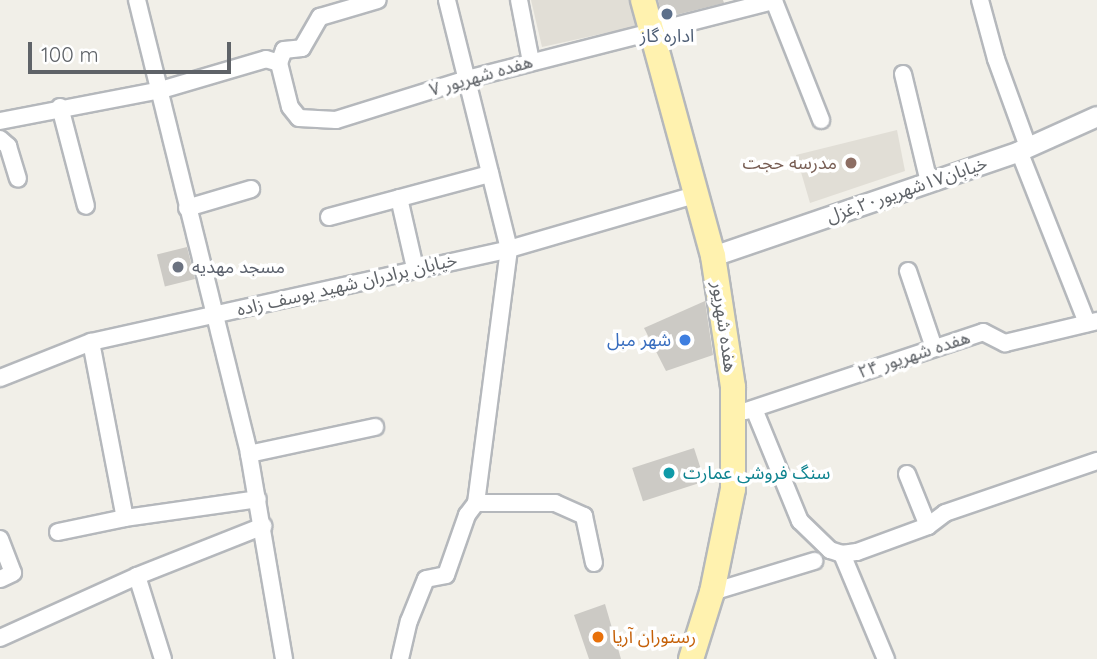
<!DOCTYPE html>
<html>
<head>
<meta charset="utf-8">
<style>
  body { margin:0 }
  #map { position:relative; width:1097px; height:659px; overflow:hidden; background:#f1efe8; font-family:Quicksand,"Noto Sans Arabic",sans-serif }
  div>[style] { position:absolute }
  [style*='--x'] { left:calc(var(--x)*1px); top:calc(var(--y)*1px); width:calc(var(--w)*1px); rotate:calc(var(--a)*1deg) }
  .education>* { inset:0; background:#e1ded6 }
  .building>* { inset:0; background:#cccac5; transform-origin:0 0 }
  .roads { filter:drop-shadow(2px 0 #b5b8bc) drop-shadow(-2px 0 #b5b8bc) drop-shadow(0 2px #b5b8bc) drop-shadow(0 -2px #b5b8bc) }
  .minor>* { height:16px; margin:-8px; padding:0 8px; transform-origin:8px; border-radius:8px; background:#fff }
  .tertiary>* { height:19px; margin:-9.5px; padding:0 9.5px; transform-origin:9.5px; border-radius:9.5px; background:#fff }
  .primary>* { height:24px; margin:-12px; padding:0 12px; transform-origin:12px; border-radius:12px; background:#fff2af }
  .dots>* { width:19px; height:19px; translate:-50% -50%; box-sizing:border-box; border:4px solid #fff; border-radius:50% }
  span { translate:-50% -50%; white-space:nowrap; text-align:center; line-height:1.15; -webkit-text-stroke:7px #fff; paint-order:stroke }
  .service-label { font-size:18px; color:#4e5e75 }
  .street-label { font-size:18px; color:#5f6368 }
  .education-label { font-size:18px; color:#785e54 }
  .right { translate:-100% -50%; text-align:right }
  .worship-label { font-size:18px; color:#5b616d }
  .left { translate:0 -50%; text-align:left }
  .shop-label { font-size:18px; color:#366cbe }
  .culture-label { font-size:18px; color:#0d838f }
  .food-label { font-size:18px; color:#c56008 }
  .scale { position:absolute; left:28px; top:42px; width:203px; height:32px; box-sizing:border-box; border:4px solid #5f6368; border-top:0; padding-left:9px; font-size:21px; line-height:24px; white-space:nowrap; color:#5f6368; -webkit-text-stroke:5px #fff; paint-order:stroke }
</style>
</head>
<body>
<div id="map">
  <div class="education">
    <div style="clip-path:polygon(531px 0,636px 0,642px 25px,542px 47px)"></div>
    <div style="clip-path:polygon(897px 130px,905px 171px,810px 203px,796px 155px)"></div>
  </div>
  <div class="building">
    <div style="clip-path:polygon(658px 0,723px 0,724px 3px,663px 18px)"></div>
    <div style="left:187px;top:247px;width:33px;height:31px;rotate:76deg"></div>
    <div style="clip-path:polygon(705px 301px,713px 355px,666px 371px,644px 328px)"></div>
    <div style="left:694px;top:448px;width:35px;height:65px;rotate:72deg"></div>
    <div style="clip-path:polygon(605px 604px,621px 659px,589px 659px,574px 615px)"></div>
  </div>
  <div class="roads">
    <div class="minor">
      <div style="--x:137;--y:0;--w:468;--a:76.1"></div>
      <div style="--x:249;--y:454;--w:208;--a:80.3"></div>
      <div style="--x:519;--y:0;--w:63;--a:79"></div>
      <div style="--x:980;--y:0;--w:61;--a:74.8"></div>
      <div style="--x:996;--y:59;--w:94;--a:70"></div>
      <div style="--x:279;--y:63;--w:14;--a:-69"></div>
      <div style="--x:284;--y:50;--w:18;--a:-6"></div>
      <div style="--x:302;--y:48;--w:36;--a:-60"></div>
      <div style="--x:320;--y:17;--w:60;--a:-16.3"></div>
      <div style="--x:903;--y:74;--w:111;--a:76.5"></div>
      <div style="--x:60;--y:107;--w:102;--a:75.3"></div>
      <div style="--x:0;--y:121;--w:164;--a:-10.9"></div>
      <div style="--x:161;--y:90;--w:109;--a:-16.4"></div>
      <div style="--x:266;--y:59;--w:14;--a:17"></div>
      <div style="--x:279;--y:63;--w:45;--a:76"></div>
      <div style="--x:290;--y:107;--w:14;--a:51"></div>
      <div style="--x:299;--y:118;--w:37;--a:3"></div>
      <div style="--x:336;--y:120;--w:137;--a:-17.4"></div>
      <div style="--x:467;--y:79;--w:317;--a:-14.3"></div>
      <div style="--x:774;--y:1;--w:128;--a:68.4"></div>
      <div style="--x:0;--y:139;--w:11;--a:41"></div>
      <div style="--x:8;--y:146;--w:34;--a:73"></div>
      <div style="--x:1019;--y:151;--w:185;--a:68.4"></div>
      <div style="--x:399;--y:198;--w:72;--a:77.1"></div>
      <div style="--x:187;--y:208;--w:67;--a:-16.5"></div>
      <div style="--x:329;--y:217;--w:167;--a:-15"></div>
      <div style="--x:908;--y:271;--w:81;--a:71.3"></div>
      <div style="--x:91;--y:342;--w:179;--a:79.1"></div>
      <div style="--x:0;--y:378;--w:98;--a:-21.6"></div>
      <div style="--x:91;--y:342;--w:428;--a:-12.5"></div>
      <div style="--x:509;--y:249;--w:194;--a:-16.2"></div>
      <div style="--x:754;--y:409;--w:121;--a:67.7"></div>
      <div style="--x:800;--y:521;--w:42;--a:44"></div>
      <div style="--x:830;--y:550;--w:13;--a:18"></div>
      <div style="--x:842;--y:554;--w:15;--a:-8"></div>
      <div style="--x:857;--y:552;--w:76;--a:-20.1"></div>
      <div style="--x:928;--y:526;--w:21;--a:-37"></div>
      <div style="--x:945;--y:513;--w:161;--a:-18.9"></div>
      <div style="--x:746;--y:411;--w:250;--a:-18.4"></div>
      <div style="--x:983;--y:332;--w:25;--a:27"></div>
      <div style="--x:1005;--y:343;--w:95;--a:-13.4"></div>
      <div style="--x:249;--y:454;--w:129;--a:-12.1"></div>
      <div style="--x:907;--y:474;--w:56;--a:68"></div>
      <div style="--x:476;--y:503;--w:79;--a:0"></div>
      <div style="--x:555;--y:503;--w:32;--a:24"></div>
      <div style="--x:584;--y:516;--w:48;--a:78"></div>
      <div style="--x:58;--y:532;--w:68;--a:-11.8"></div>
      <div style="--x:125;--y:518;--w:134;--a:-8.1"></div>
      <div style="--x:0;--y:539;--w:36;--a:69"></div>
      <div style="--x:13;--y:573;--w:14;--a:155"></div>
      <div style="--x:842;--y:554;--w:114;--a:67.3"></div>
      <div style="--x:137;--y:576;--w:87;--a:72.6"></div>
      <div style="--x:712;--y:592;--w:107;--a:-16.9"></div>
      <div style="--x:0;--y:638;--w:150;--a:-24.3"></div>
      <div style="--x:137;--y:576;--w:136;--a:-21.6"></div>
      <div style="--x:400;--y:659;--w:39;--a:-77"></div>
      <div style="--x:409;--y:621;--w:45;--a:-68"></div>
      <div style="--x:426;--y:579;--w:20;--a:-11"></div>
      <div style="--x:446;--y:575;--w:64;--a:-70.7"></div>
      <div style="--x:467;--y:515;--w:15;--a:-53"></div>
      <div style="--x:476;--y:503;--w:256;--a:-82.6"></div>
      <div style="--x:509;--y:249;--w:257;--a:-104"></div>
    </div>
    <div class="tertiary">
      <div style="--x:713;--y:256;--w:324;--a:-18.9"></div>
      <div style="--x:1019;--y:151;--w:85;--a:-24.2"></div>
    </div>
    <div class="primary">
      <div style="--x:643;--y:0;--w:265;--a:74.7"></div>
      <div style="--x:713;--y:256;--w:133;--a:81.3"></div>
      <div style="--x:733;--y:387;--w:102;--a:90"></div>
      <div style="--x:733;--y:489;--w:105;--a:101.5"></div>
      <div style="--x:712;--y:592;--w:70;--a:107.4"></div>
    </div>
  </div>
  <div class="dots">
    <div style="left:667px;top:14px;background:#5c6f8a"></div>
    <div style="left:851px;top:163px;background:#8d6e63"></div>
    <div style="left:178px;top:267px;background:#6b7280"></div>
    <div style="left:685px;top:340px;background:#3f7fe0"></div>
    <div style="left:669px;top:473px;background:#0f9aa8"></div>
    <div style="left:598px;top:637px;background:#e8710a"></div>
  </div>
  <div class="service-label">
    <span style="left:667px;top:36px">اداره گاز</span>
  </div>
  <div class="street-label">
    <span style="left:481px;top:76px;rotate:-16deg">هفده شهریور ۷</span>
    <span style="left:907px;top:190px;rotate:-19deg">خیابان۱۷شهریور۲۰,غزل</span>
    <span style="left:347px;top:285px;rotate:-13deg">خیابان برادران شهید یوسف زاده</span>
    <span style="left:724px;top:327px;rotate:82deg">هفده شهریور</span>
    <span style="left:914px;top:355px;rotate:-18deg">هفده شهریور ۲۴</span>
  </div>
  <div class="education-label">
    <span class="right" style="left:837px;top:163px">مدرسه حجت</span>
  </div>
  <div class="worship-label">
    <span class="left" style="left:192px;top:267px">مسجد مهدیه</span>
  </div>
  <div class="shop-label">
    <span class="right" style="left:671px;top:340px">شهر مبل</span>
  </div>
  <div class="culture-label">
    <span class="left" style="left:683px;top:473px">سنگ فروشی عمارت</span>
  </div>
  <div class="food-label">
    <span class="left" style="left:612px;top:637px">رستوران آریا</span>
  </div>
  <div class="scale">100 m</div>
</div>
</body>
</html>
